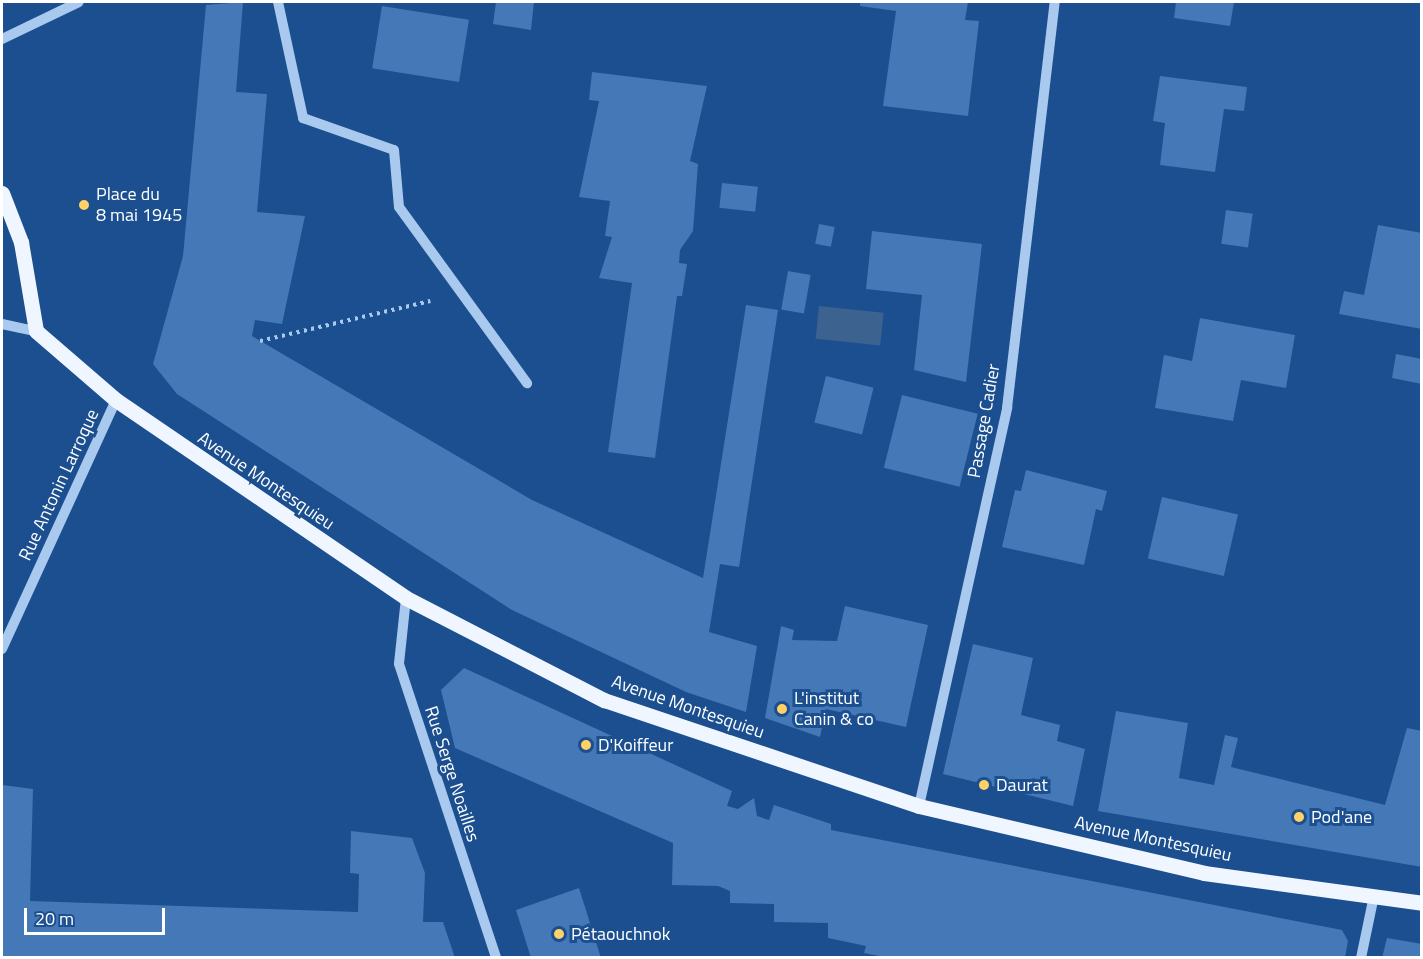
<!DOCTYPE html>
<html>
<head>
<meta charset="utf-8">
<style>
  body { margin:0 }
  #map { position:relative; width:1423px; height:959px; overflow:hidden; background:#1b4f8f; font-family:"Titillium Web",sans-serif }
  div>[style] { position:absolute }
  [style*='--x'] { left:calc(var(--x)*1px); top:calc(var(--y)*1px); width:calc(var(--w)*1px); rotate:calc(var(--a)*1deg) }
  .water>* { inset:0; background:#3c6290; transform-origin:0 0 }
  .building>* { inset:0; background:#4478b7; transform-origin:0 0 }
  .path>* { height:4px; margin-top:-2px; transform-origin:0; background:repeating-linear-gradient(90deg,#a9c9ee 0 3px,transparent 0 7.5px) }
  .minor>* { height:10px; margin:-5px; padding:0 5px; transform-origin:5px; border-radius:5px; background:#a9c9ee }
  .major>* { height:15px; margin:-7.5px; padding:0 7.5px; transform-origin:7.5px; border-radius:7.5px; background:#f0f6ff }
  .dots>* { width:16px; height:16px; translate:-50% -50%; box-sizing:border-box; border:3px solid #1b4f8f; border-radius:50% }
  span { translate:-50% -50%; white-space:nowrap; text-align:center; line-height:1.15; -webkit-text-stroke:6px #1b4f8f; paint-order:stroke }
  .poi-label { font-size:18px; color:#fff }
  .left { translate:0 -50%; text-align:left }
  .street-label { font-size:18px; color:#fff }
  .frame { position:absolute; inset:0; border:3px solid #fff; pointer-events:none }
  .scale { position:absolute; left:24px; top:908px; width:141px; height:27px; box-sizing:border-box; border:3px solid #fff; border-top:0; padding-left:8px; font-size:18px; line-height:21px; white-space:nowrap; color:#fff; -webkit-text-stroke:4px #1b4f8f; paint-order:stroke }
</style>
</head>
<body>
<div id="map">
  <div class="water">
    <div style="left:819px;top:306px;width:65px;height:33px;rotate:6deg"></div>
  </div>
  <div class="building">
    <div style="clip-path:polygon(243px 2px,236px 92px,267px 94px,257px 212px,305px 216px,282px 324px,255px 320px,252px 336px,532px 500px,703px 578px,746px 305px,778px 310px,739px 567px,720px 564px,709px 632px,757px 646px,746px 712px,686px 692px,512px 610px,177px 394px,153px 364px,183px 256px,206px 5px)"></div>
    <div style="clip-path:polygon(496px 2px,534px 2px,531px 30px,493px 24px)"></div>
    <div style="clip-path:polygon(860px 2px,968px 2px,965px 20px,979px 21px,968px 116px,883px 106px,896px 11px,860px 6px)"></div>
    <div style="clip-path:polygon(1176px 2px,1234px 2px,1230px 26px,1174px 18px)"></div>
    <div style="left:382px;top:6px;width:88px;height:63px;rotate:9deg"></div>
    <div style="clip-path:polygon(592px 72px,707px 86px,690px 161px,698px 164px,693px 231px,680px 250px,679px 263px,687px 264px,682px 296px,677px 296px,655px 458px,608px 452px,632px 283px,599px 278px,612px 237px,605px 236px,610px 201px,579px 197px,599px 101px,589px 100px)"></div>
    <div style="clip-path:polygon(1160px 76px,1247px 87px,1244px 111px,1224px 109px,1215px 172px,1160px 165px,1165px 123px,1153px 121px)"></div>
    <div style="left:722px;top:183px;width:36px;height:25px;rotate:6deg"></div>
    <div style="left:1226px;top:210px;width:27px;height:34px;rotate:8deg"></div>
    <div style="left:819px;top:224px;width:16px;height:20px;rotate:11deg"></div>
    <div style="clip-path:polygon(1378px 225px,1422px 233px,1422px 329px,1339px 314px,1344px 291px,1364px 295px)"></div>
    <div style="clip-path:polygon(872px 231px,982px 244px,966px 382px,914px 370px,922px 295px,866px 289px)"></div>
    <div style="left:788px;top:271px;width:23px;height:39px;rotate:10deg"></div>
    <div style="clip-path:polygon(1200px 318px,1295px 335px,1286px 388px,1241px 380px,1233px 421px,1155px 408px,1164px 355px,1192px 361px)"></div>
    <div style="clip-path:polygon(1396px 354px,1422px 359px,1422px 384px,1392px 378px)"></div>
    <div style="left:826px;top:376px;width:49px;height:48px;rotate:14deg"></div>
    <div style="left:902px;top:395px;width:78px;height:75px;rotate:14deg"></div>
    <div style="clip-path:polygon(1026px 470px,1107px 491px,1102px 511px,1096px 509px,1084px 565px,1002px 547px,1015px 490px,1021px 491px)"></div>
    <div style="left:1162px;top:497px;width:78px;height:63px;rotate:13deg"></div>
    <div style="clip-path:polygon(845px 606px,928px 625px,906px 727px,826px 709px,820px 737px,765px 718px,781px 626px,794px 630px,792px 640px,837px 641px)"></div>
    <div style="clip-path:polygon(973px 644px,1033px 658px,1021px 715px,1060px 725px,1057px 741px,1085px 749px,1073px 806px,943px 774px)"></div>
    <div style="clip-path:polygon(464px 668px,732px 791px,727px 806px,738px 809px,754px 798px,757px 816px,769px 820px,774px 805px,831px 824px,831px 830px,1342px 930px,1348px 941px,1345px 958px,889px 958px,864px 953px,866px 946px,828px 938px,828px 923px,774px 922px,774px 904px,730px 903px,730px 891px,718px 886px,672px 885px,673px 843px,455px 748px,441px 690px)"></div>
    <div style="clip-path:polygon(1116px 711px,1188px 723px,1179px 778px,1214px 785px,1225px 735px,1238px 738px,1231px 767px,1385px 805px,1407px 728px,1422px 731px,1422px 867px,1098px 811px)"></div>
    <div style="clip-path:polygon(2px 785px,33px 789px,30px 901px,358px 912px,359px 874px,350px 873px,351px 831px,412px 838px,425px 873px,423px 922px,443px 922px,455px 958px,2px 958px)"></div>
    <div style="clip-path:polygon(579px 888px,601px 958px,531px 958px,516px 910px)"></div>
    <div style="clip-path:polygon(1387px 938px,1422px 944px,1422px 958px,1382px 958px)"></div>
  </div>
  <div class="path">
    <div style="--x:260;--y:341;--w:175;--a:-13.2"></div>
  </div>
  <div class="minor">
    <div style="--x:278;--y:2;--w:119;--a:77.8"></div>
    <div style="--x:303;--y:118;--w:96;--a:19.4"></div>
    <div style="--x:394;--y:150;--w:57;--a:85"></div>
    <div style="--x:399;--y:207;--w:218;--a:54"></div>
    <div style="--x:2;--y:39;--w:85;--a:-25.7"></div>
    <div style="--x:2;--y:324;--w:35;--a:12"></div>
    <div style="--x:406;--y:598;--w:66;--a:96.1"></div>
    <div style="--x:399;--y:664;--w:310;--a:71.7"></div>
    <div style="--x:2;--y:649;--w:274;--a:-65.4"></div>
    <div style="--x:919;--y:806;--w:408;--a:-77.5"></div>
    <div style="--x:1007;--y:408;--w:409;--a:-83.3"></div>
    <div style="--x:1361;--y:958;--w:63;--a:-78.2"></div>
  </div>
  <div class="major">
    <div style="--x:2;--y:193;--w:53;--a:68.8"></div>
    <div style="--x:21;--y:242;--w:90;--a:80.4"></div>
    <div style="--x:36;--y:331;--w:106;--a:40.8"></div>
    <div style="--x:116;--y:400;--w:351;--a:34.3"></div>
    <div style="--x:406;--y:598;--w:223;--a:27.3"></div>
    <div style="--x:604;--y:700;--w:332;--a:18.6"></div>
    <div style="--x:919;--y:806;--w:293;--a:13.2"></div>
    <div style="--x:1204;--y:873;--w:220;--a:7.8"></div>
  </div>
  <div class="dots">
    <div style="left:84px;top:205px;background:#ffd166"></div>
    <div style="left:782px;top:709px;background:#ffd166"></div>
    <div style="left:586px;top:745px;background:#ffd166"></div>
    <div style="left:984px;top:785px;background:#ffd166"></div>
    <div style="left:1299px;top:817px;background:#ffd166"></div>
    <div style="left:559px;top:934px;background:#ffd166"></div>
  </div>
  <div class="poi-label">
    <span class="left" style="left:96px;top:205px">Place du<br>8 mai 1945</span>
    <span class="left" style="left:794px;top:709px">L'institut<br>Canin &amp; co</span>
    <span class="left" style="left:598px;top:745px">D'Koiffeur</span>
    <span class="left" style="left:996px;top:785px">Daurat</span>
    <span class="left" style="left:1311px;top:817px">Pod'ane</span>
    <span class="left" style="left:571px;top:934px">Pétaouchnok</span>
  </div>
  <div class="street-label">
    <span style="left:984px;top:421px;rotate:-80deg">Passage Cadier</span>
    <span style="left:266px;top:481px;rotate:34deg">Avenue Montesquieu</span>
    <span style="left:59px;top:485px;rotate:-65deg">Rue Antonin Larroque</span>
    <span style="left:688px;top:707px;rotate:19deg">Avenue Montesquieu</span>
    <span style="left:452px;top:774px;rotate:72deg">Rue Serge Noailles</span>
    <span style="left:1153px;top:839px;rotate:12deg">Avenue Montesquieu</span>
  </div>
  <div class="frame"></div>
  <div class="scale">20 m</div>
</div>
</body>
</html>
